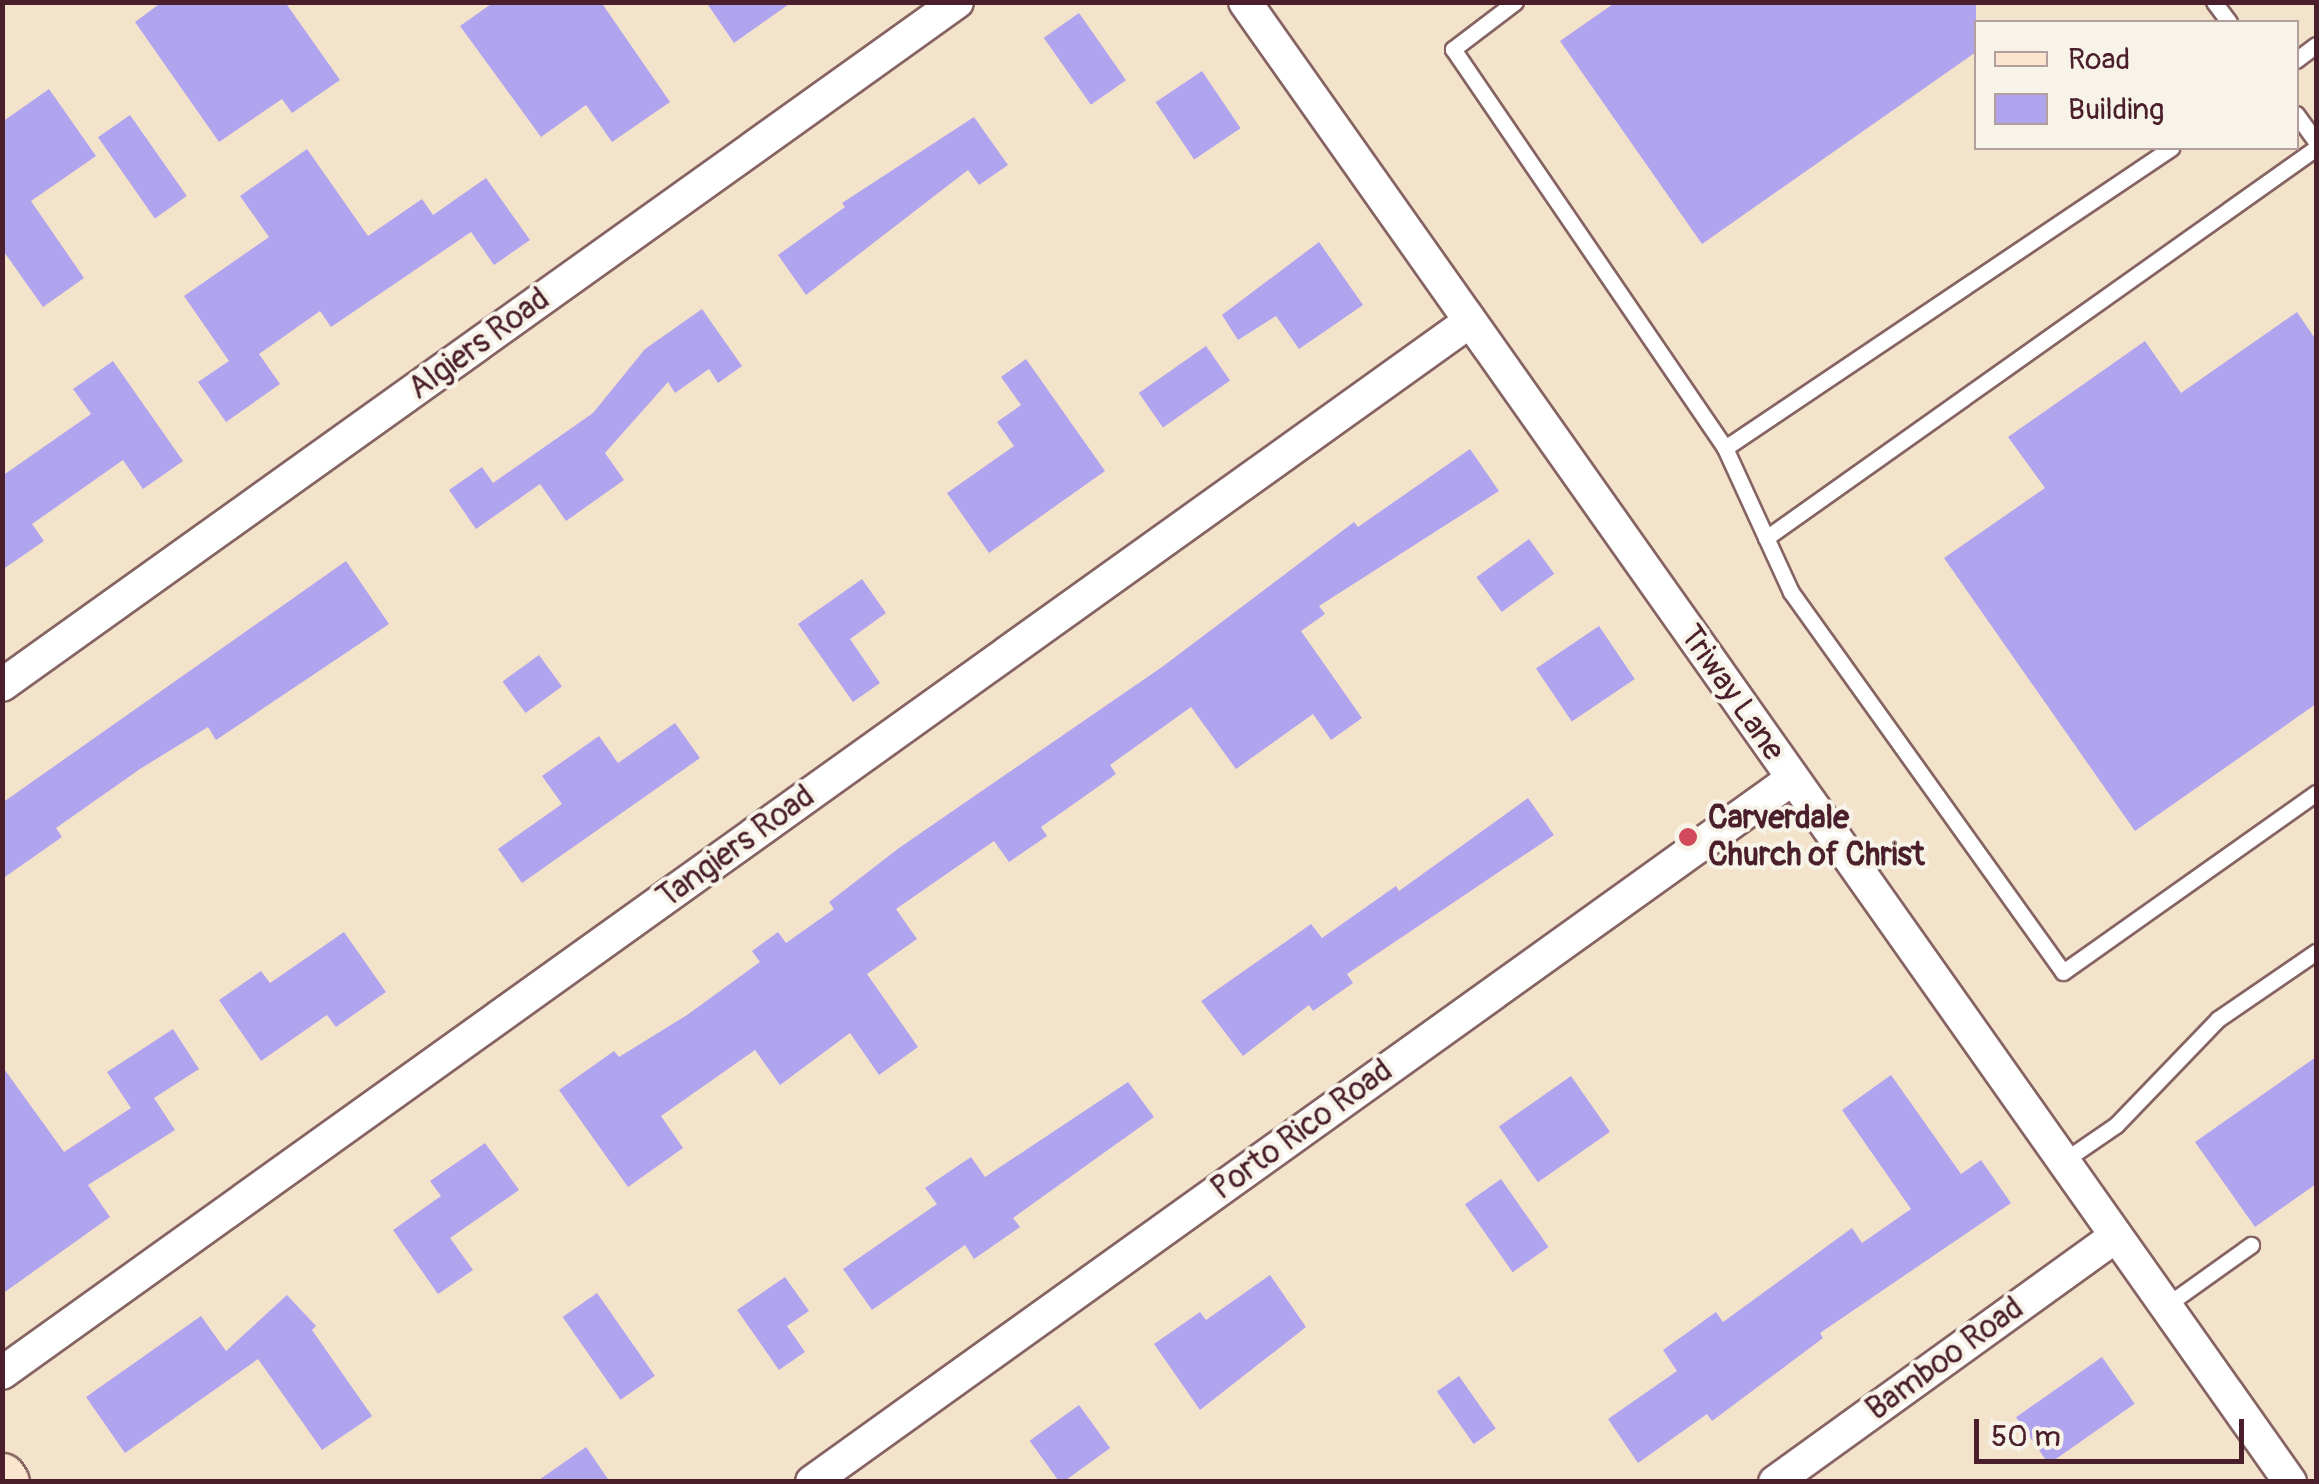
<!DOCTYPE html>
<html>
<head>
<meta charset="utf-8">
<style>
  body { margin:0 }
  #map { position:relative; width:2319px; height:1484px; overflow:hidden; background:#f4e3cb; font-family:Pangolin,sans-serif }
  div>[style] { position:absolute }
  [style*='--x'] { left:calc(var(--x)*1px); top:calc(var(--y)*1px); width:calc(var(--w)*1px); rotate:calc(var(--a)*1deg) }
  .building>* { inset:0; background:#b1a4ef; transform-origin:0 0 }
  .roads { filter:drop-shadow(2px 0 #866463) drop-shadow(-2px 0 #866463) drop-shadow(0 2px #866463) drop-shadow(0 -2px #866463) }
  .lane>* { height:15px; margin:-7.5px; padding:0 7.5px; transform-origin:7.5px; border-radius:7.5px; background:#fff }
  .street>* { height:32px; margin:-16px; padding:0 16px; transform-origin:16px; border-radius:16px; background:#fff }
  .secondary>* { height:45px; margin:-22.5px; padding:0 22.5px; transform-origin:22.5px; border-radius:22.5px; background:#fce5cf }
  .dots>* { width:28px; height:28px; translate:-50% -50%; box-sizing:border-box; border:5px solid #f7f3e8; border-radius:50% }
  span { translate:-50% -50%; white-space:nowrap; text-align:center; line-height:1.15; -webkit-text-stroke:8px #f7f3e8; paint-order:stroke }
  .street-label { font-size:32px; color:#4a1f2b }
  .poi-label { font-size:32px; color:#4a1f2b; font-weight:700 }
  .left { translate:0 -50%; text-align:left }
  .frame { position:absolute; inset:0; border:5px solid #4a1f2b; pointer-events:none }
  .legend { position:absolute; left:1974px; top:20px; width:325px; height:130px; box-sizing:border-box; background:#f7f3e8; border:2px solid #b29e9c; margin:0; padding:12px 18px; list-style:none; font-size:30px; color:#4a1f2b }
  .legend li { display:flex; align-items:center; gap:20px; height:50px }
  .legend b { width:50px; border:2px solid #b29e9c }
  .scale { position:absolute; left:1974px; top:1419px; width:270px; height:45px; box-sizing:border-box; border:5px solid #4a1f2b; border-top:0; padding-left:12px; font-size:30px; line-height:35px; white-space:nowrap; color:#4a1f2b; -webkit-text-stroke:8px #f7f3e8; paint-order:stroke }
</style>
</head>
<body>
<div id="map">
  <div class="building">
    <div style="clip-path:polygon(162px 2px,285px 2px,340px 80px,292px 113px,282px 99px,219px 142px,135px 22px)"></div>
    <div style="clip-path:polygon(494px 2px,601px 2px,670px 102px,612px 142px,586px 105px,541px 137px,460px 26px)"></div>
    <div style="clip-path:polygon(706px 2px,792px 2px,734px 43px)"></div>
    <div style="clip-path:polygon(1616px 2px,1976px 2px,1976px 52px,1702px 244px,1560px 41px)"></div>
    <div style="left:1079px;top:13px;width:82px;height:43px;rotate:55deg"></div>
    <div style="left:1202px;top:71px;width:69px;height:56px;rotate:56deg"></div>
    <div style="clip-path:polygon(49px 89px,96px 156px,31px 201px,84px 278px,43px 307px,2px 249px,2px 122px)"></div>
    <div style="left:130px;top:115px;width:99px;height:39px;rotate:55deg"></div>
    <div style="clip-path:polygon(974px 117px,1008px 165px,979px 185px,968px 170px,806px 295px,778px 255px,845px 207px,842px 203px)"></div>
    <div style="clip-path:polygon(307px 149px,368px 236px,422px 199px,433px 215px,486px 178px,530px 240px,494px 265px,471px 232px,331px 327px,320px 311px,259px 354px,280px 384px,226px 422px,198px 382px,229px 361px,184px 296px,269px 237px,240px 196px)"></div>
    <div style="clip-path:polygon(1319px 242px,1363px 305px,1299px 349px,1276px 316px,1238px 340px,1222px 315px)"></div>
    <div style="clip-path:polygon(702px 309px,742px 366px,718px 383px,709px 369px,675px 393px,668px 382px,605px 453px,624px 480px,566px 521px,540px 484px,476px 529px,449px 490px,482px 467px,493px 483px,593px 413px,645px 349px)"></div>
    <div style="clip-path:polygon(2297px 312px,2316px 340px,2316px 704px,2135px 831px,1944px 558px,2045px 488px,2008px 437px,2145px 341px,2181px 393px)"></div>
    <div style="left:1206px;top:346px;width:42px;height:82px;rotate:55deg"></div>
    <div style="clip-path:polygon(1026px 359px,1105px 471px,989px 553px,947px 493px,1014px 446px,997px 422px,1021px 405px,1001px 377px)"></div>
    <div style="clip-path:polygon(113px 361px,183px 461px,143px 489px,123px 460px,32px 524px,44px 541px,2px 570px,2px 476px,91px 414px,73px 389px)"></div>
    <div style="clip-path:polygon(1470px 449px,1499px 491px,1319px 606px,1325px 614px,1301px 631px,1362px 718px,1331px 740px,1313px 714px,1236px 769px,1191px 707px,1110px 765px,1116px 774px,1041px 827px,1047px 836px,1009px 862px,994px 841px,896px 909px,917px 939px,867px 974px,918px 1047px,879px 1075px,850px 1033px,780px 1085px,755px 1050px,661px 1116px,683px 1148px,628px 1187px,559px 1090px,614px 1051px,619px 1057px,687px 1015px,760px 962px,752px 951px,778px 932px,786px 943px,834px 909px,829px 902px,899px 848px,1162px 667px,1354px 522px,1358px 527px)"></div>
    <div style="left:1529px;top:539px;width:43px;height:65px;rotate:54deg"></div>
    <div style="clip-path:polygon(346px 561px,389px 624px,216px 740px,208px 727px,140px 769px,56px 828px,62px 837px,2px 879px,2px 803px)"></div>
    <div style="clip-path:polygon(862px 579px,886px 613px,850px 639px,880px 683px,853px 702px,798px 624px)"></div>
    <div style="left:1599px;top:626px;width:64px;height:76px;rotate:56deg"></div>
    <div style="left:539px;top:655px;width:39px;height:45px;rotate:54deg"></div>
    <div style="clip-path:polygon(675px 723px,700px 758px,522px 883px,498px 849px,562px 804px,542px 776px,599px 736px,618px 763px)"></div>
    <div style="clip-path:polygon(1528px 798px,1554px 835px,1347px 974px,1353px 983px,1313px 1011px,1309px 1005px,1243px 1056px,1201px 1001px,1311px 924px,1322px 938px,1396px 886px,1399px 891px)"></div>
    <div style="clip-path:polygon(344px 932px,386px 992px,336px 1027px,327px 1015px,261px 1061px,219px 1000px,261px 971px,270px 983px)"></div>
    <div style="clip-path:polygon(173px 1029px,199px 1069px,154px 1098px,175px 1130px,88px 1185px,110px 1217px,2px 1294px,2px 1066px,64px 1152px,131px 1108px,107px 1072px)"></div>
    <div style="clip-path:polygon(2316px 1057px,2316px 1184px,2255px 1227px,2195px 1142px)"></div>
    <div style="clip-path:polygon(1891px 1075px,1961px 1174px,1981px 1160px,2011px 1203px,1820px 1333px,1823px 1338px,1712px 1421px,1707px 1414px,1638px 1463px,1608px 1419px,1677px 1371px,1663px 1350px,1716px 1312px,1723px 1322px,1852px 1228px,1862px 1243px,1911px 1209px,1842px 1110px)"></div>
    <div style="left:1571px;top:1076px;width:68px;height:88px;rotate:55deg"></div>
    <div style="clip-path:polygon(1128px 1082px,1154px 1117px,1013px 1218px,1020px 1227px,974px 1259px,965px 1245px,872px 1310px,843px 1269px,937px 1204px,925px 1188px,971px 1157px,985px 1177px)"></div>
    <div style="clip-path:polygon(485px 1143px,519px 1190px,450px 1238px,473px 1270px,438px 1294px,393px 1230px,441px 1196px,430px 1181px)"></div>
    <div style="left:1501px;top:1179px;width:83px;height:44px;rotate:55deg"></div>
    <div style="clip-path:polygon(1270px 1275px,1306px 1327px,1200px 1410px,1154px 1344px,1200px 1312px,1206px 1320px)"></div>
    <div style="clip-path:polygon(785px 1277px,809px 1311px,787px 1326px,805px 1352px,779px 1370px,737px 1310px)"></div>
    <div style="left:597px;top:1293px;width:101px;height:42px;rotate:55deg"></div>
    <div style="clip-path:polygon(287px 1295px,316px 1326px,312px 1330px,372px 1416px,322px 1450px,258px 1359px,125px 1453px,86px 1397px,201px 1316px,226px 1351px)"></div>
    <div style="left:2102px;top:1357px;width:57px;height:105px;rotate:55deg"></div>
    <div style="left:1459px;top:1376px;width:64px;height:27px;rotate:55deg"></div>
    <div style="left:1079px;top:1405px;width:53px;height:61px;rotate:54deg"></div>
    <div style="clip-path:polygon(586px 1447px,610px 1482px,536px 1482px)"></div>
  </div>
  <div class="roads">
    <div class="lane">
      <div style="--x:1515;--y:2;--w:78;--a:142.8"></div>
      <div style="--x:1453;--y:49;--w:483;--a:55.7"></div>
      <div style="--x:1725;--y:448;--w:158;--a:65.4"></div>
      <div style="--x:1791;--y:592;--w:467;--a:54.4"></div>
      <div style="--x:2063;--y:972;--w:310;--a:-35.3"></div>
      <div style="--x:2214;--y:2;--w:25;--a:53"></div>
      <div style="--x:2296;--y:60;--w:25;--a:-37"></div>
      <div style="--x:2296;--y:114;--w:34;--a:54"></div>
      <div style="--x:1725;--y:448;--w:538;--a:-33.93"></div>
      <div style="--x:1766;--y:538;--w:674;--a:-35.34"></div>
      <div style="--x:2062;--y:1162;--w:65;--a:-34.4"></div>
      <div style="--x:2116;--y:1125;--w:147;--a:-46.1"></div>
      <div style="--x:2218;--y:1019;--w:119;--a:-34.4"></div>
      <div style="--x:2164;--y:1307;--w:107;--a:-35.5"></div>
    </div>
    <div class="street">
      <div style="--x:1245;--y:2;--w:1812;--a:54.77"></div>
      <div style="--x:2;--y:685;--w:1174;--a:-35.57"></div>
      <div style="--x:2;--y:1373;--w:1805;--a:-35.62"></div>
      <div style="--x:812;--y:1482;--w:1206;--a:-35.65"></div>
      <div style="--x:1775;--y:1482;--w:419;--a:-35.8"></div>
    </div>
    <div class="secondary">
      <div style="--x:2;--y:1476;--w:7;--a:56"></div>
    </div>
  </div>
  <div class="dots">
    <div style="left:1688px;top:837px;background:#d1495b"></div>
  </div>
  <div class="street-label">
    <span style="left:479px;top:344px;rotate:-36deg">Algiers Road</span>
    <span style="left:1732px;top:693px;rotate:55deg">Triway Lane</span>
    <span style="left:736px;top:847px;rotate:-36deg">Tangiers Road</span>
    <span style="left:1302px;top:1130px;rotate:-36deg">Porto Rico Road</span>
    <span style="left:1945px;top:1359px;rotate:-36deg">Bamboo Road</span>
  </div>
  <div class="poi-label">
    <span class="left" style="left:1708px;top:837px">Carverdale<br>Church of Christ</span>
  </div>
  <div class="frame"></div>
  <ul class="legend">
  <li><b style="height:12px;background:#fce5cf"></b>Road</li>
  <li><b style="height:28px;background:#b1a4ef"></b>Building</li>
  </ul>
  <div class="scale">50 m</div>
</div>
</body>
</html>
